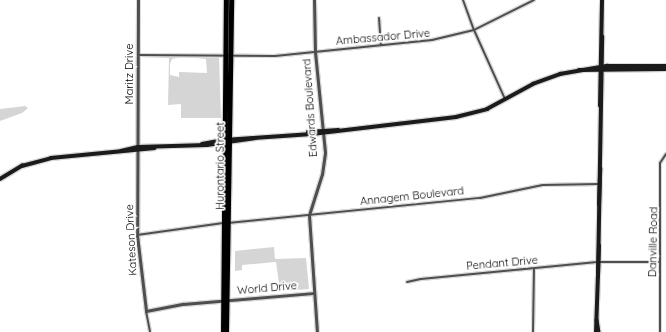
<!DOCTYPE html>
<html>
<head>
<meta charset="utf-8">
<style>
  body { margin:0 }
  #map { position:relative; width:666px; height:332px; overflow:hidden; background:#fff; font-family:Quicksand,sans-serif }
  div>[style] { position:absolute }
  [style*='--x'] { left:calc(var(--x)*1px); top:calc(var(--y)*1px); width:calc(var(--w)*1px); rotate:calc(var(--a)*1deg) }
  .green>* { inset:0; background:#d5d5d5 }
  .roads { filter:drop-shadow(1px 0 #dbdbdb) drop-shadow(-1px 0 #dbdbdb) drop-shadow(0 1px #dbdbdb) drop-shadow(0 -1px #dbdbdb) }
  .minor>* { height:2px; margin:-1px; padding:0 1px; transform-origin:1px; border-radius:1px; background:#4e4e4e }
  .tertiary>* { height:3px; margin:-1.5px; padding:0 1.5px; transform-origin:1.5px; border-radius:1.5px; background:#4e4e4e }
  .secondary>* { height:3.5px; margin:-1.75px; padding:0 1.75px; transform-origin:1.75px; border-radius:1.75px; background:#1b1b1b }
  .primary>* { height:4.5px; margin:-2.25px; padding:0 2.25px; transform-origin:2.25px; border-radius:2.25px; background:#000 }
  span { translate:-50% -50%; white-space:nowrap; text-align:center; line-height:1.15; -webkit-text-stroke:3.5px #fff; paint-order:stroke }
  .street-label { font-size:11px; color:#000 }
</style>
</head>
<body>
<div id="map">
  <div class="green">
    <div style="clip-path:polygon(142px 57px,181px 57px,172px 59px,170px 64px,170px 75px,179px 77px,179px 72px,207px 73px,206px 59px,186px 57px,219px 57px,221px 118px,181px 118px,181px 104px,168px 105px,169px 58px)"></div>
    <div style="clip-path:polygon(25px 106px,28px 108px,22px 113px,0 121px,0 109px)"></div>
    <div style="clip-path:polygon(274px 247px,275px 259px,306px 258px,309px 289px,280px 291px,276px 262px,242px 265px,242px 270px,235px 271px,235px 251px)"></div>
  </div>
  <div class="roads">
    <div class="minor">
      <div style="--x:463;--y:0;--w:32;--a:70"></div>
      <div style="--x:474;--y:30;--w:76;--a:65.8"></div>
      <div style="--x:379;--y:18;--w:27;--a:86"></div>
      <div style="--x:138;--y:55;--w:137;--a:0.4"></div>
      <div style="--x:275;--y:56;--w:158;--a:-5.8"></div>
      <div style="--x:432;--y:40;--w:43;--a:-13.4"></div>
      <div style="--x:474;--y:30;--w:67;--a:-26.6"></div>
      <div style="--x:228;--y:223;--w:253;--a:-5.7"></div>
      <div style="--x:480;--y:198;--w:64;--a:-11.7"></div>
      <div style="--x:543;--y:185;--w:56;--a:-1"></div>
      <div style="--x:137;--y:235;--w:87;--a:-7.9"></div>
      <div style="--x:407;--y:282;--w:14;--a:-12"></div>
      <div style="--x:421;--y:279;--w:177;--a:-5.5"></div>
      <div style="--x:597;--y:262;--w:63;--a:0"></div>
      <div style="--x:146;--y:311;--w:21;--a:79"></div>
      <div style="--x:533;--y:332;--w:63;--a:-89.1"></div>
      <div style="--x:660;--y:332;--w:169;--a:-90"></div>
      <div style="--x:660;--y:163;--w:11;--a:-56"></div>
    </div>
    <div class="tertiary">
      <div style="--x:138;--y:0;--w:235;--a:90.2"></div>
      <div style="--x:137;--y:235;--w:77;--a:83.2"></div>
      <div style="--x:146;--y:311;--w:38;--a:-11"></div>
      <div style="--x:183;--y:304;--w:130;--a:-4.8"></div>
      <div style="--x:314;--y:0;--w:52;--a:88.9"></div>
      <div style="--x:315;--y:52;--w:101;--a:84.3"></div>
      <div style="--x:325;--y:153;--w:21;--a:98"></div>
      <div style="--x:322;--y:174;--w:43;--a:107.6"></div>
      <div style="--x:309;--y:215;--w:117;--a:86.1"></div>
    </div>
    <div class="secondary">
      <div style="--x:579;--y:70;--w:87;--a:-0.7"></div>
      <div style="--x:600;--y:106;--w:106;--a:-88.9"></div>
      <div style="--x:308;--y:132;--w:30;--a:-4"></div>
      <div style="--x:202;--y:144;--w:22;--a:-10"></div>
      <div style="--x:224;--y:140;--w:88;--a:-3.9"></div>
      <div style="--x:312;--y:134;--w:145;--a:-6.7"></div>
      <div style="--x:456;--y:117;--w:32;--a:-14"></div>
      <div style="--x:487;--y:109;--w:52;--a:-28.5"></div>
      <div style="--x:533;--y:84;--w:29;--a:-20"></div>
      <div style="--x:560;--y:74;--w:48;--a:-9.7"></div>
      <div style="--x:607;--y:66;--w:59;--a:0"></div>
      <div style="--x:121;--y:151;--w:17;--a:-13"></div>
      <div style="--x:138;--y:147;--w:69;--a:-1.7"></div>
      <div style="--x:207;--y:145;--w:49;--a:-8.1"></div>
      <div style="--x:0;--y:179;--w:26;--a:-31"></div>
      <div style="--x:22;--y:166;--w:30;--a:-15"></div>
      <div style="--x:51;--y:158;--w:104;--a:-5.5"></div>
      <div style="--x:599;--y:205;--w:36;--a:-88"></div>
      <div style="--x:598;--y:277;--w:240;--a:-89"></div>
      <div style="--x:597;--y:320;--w:12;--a:81"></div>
      <div style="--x:596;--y:332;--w:86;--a:-88"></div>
    </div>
    <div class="primary">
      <div style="--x:223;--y:332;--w:332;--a:-89.5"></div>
      <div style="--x:226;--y:332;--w:332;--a:-89.1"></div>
    </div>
  </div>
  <div class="street-label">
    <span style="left:383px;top:37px;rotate:-5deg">Ambassador Drive</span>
    <span style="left:129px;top:74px;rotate:-90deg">Maritz Drive</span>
    <span style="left:310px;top:108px;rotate:-94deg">Edwards Boulevard</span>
    <span style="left:220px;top:166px;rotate:-90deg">Hurontario Street</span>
    <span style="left:412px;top:196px;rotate:-6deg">Annagem Boulevard</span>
    <span style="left:131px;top:240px;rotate:-93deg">Kateson Drive</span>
    <span style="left:653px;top:242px;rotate:-89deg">Danville Road</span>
    <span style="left:502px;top:263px;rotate:-5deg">Pendant Drive</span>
    <span style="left:267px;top:288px;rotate:-5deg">World Drive</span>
  </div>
</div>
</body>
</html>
